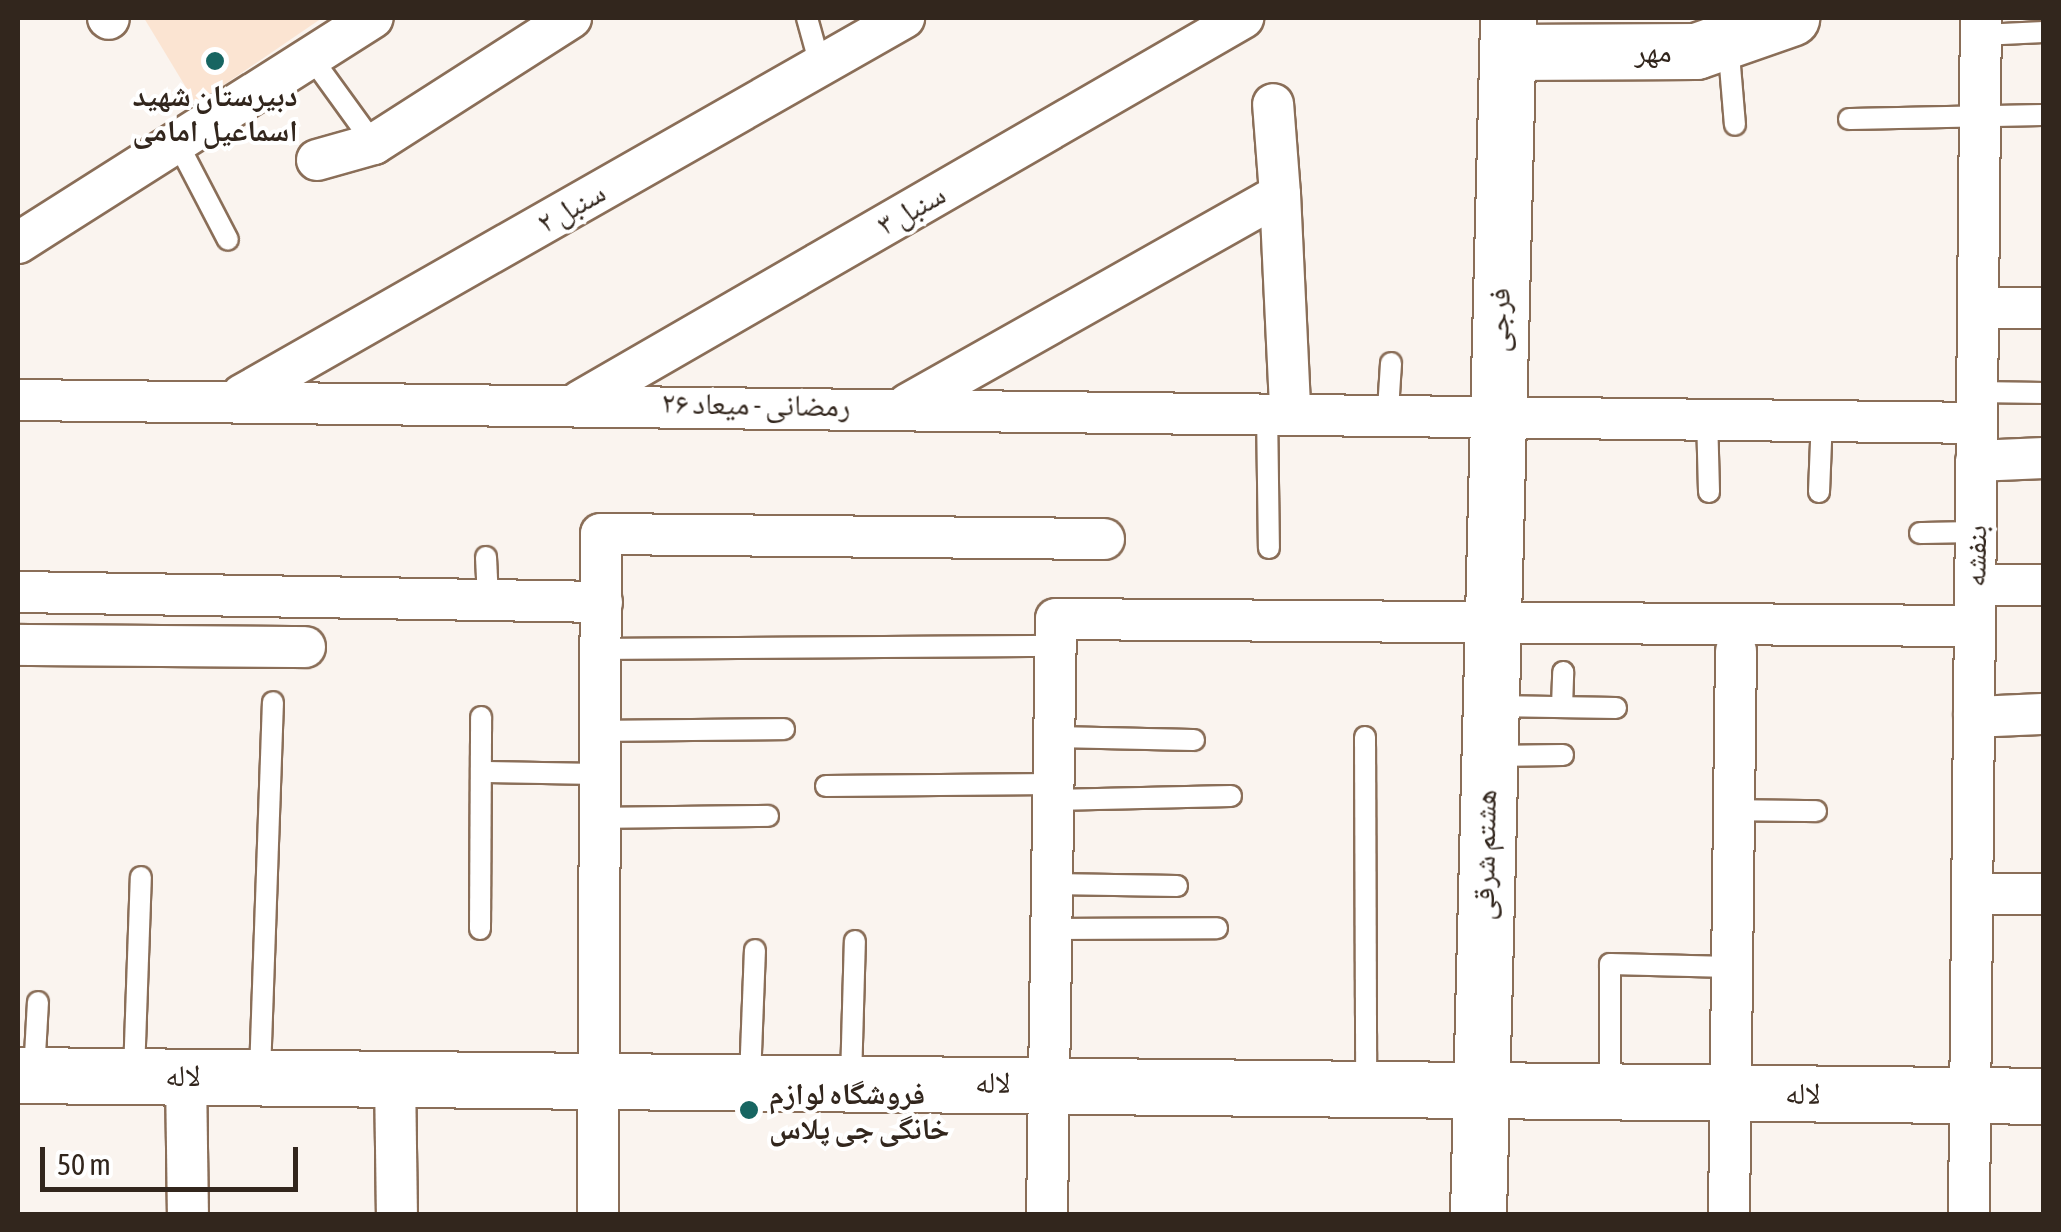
<!DOCTYPE html>
<html>
<head>
<meta charset="utf-8">
<style>
  body { margin:0 }
  #map { position:relative; width:2061px; height:1232px; overflow:hidden; background:#faf4ef; font-family:"Asap Condensed","Noto Naskh Arabic",sans-serif }
  div>[style] { position:absolute }
  [style*='--x'] { left:calc(var(--x)*1px); top:calc(var(--y)*1px); width:calc(var(--w)*1px); rotate:calc(var(--a)*1deg) }
  .built>* { inset:0; background:#fbe4d2 }
  .roads { filter:drop-shadow(2px 0 #8a6e58) drop-shadow(-2px 0 #8a6e58) drop-shadow(0 2px #8a6e58) drop-shadow(0 -2px #8a6e58) }
  .lane>* { height:20px; margin:-10px; padding:0 10px; transform-origin:10px; border-radius:10px; background:#fff }
  .street>* { height:40px; margin:-20px; padding:0 20px; transform-origin:20px; border-radius:20px; background:#fff }
  .secondary>* { height:55px; margin:-27.5px; padding:0 27.5px; transform-origin:27.5px; border-radius:27.5px; background:#fff }
  .dots>* { width:28px; height:28px; translate:-50% -50%; box-sizing:border-box; border:5px solid #fff; border-radius:50% }
  span { translate:-50% -50%; white-space:nowrap; text-align:center; line-height:1.15; -webkit-text-stroke:8px #fff; paint-order:stroke }
  .street-label { font-size:30px; color:#32261d }
  .poi-label { font-size:30px; color:#32261d; font-weight:700 }
  .left { translate:0 -50%; text-align:left }
  .frame { position:absolute; inset:0; border:20px solid #32261d; pointer-events:none }
  .scale { position:absolute; left:40px; top:1147px; width:258px; height:45px; box-sizing:border-box; border:5px solid #32261d; border-top:0; padding-left:12px; font-size:30px; line-height:35px; white-space:nowrap; color:#32261d; -webkit-text-stroke:8px #fff; paint-order:stroke }
</style>
</head>
<body>
<div id="map">
  <div class="built">
    <div style="clip-path:polygon(144px 18px,322px 18px,196px 104px)"></div>
  </div>
  <div class="roads">
    <div class="lane">
      <div style="--x:807;--y:18;--w:49;--a:74.5"></div>
      <div style="--x:1981;--y:35;--w:63;--a:-2.7"></div>
      <div style="--x:1728;--y:42;--w:83;--a:85.2"></div>
      <div style="--x:311;--y:57;--w:107;--a:54.1"></div>
      <div style="--x:1849;--y:119;--w:195;--a:-1.2"></div>
      <div style="--x:177;--y:142;--w:110;--a:62.5"></div>
      <div style="--x:1977;--y:392;--w:67;--a:0.9"></div>
      <div style="--x:1267;--y:410;--w:138;--a:89.2"></div>
      <div style="--x:1388;--y:410;--w:47;--a:-86.3"></div>
      <div style="--x:1707;--y:415;--w:77;--a:88.5"></div>
      <div style="--x:1819;--y:492;--w:75;--a:-87.7"></div>
      <div style="--x:1920;--y:533;--w:56;--a:-1"></div>
      <div style="--x:486;--y:557;--w:43;--a:87.3"></div>
      <div style="--x:602;--y:649;--w:454;--a:-0.4"></div>
      <div style="--x:1493;--y:706;--w:123;--a:0.9"></div>
      <div style="--x:1562;--y:707;--w:35;--a:-88"></div>
      <div style="--x:601;--y:731;--w:183;--a:-0.6"></div>
      <div style="--x:1054;--y:737;--w:140;--a:1.2"></div>
      <div style="--x:1365;--y:737;--w:348;--a:89.8"></div>
      <div style="--x:1492;--y:756;--w:71;--a:-0.8"></div>
      <div style="--x:483;--y:772;--w:118;--a:1"></div>
      <div style="--x:826;--y:786;--w:227;--a:-0.5"></div>
      <div style="--x:1053;--y:800;--w:178;--a:-1.3"></div>
      <div style="--x:1730;--y:810;--w:86;--a:0.7"></div>
      <div style="--x:601;--y:818;--w:167;--a:-0.7"></div>
      <div style="--x:1052;--y:884;--w:125;--a:0.9"></div>
      <div style="--x:480;--y:929;--w:212;--a:-89.7"></div>
      <div style="--x:1051;--y:929;--w:166;--a:-0.3"></div>
      <div style="--x:34;--y:1073;--w:71;--a:-86.8"></div>
      <div style="--x:134;--y:1073;--w:196;--a:-88"></div>
      <div style="--x:260;--y:1073;--w:371;--a:-88"></div>
      <div style="--x:750;--y:1079;--w:129;--a:-87.8"></div>
      <div style="--x:851;--y:1080;--w:139;--a:-88.4"></div>
      <div style="--x:1610;--y:1087;--w:123;--a:-90"></div>
      <div style="--x:1610;--y:964;--w:120;--a:1.4"></div>
    </div>
    <div class="street">
      <div style="--x:108;--y:18;--w:1;--a:45"></div>
      <div style="--x:317;--y:160;--w:59;--a:-15.7"></div>
      <div style="--x:374;--y:144;--w:234;--a:-32.6"></div>
      <div style="--x:1280;--y:194;--w:214;--a:87.3"></div>
      <div style="--x:18;--y:243;--w:420;--a:-32.4"></div>
      <div style="--x:1978;--y:308;--w:66;--a:0"></div>
      <div style="--x:242;--y:395;--w:762;--a:-29.66"></div>
      <div style="--x:18;--y:400;--w:1959;--a:0.67"></div>
      <div style="--x:580;--y:401;--w:766;--a:-30.01"></div>
      <div style="--x:908;--y:404;--w:427;--a:-29.4"></div>
      <div style="--x:1280;--y:194;--w:90;--a:-94.4"></div>
      <div style="--x:1976;--y:461;--w:68;--a:-2.5"></div>
      <div style="--x:1975;--y:585;--w:69;--a:0"></div>
      <div style="--x:18;--y:592;--w:584;--a:0.98"></div>
      <div style="--x:18;--y:645;--w:287;--a:0.4"></div>
      <div style="--x:1974;--y:717;--w:70;--a:-2.5"></div>
      <div style="--x:1972;--y:894;--w:72;--a:0"></div>
      <div style="--x:186;--y:1075;--w:139;--a:89.2"></div>
      <div style="--x:395;--y:1075;--w:139;--a:89.2"></div>
      <div style="--x:598;--y:1214;--w:680;--a:-89.75"></div>
      <div style="--x:601;--y:534;--w:503;--a:0.57"></div>
      <div style="--x:1047;--y:1214;--w:595;--a:-89.13"></div>
      <div style="--x:1056;--y:619;--w:919;--a:0.44"></div>
      <div style="--x:1729;--y:1214;--w:563;--a:-89.29"></div>
      <div style="--x:1969;--y:1214;--w:1196;--a:-89.43"></div>
    </div>
    <div class="secondary">
      <div style="--x:1508;--y:52;--w:188;--a:-0.3"></div>
      <div style="--x:1696;--y:51;--w:101;--a:-19.2"></div>
      <div style="--x:18;--y:1075;--w:2026;--a:0.59"></div>
      <div style="--x:1478;--y:1214;--w:1196;--a:-88.56"></div>
    </div>
  </div>
  <div class="dots">
    <div style="left:215px;top:61px;background:#176561"></div>
    <div style="left:749px;top:1110px;background:#176561"></div>
  </div>
  <div class="street-label">
    <span style="left:1653px;top:51px">مهر</span>
    <span style="left:571px;top:207px;rotate:-30deg">سنبل ۲</span>
    <span style="left:911px;top:209px;rotate:-30deg">سنبل ۳</span>
    <span style="left:1498px;top:320px;rotate:-88deg">فرجی</span>
    <span style="left:756px;top:404px;rotate:1deg">رمضانی - میعاد ۲۶</span>
    <span style="left:1975px;top:556px;rotate:-89deg">بنفشه</span>
    <span style="left:1484px;top:855px;rotate:-89deg">هشتم شرقی</span>
    <span style="left:183px;top:1075px">لاله</span>
    <span style="left:993px;top:1082px;rotate:1deg">لاله</span>
    <span style="left:1803px;top:1093px;rotate:1deg">لاله</span>
  </div>
  <div class="poi-label">
    <span style="left:215px;top:112px">دبیرستان شهید<br>اسماعیل امامی</span>
    <span class="left" style="left:769px;top:1110px">فروشگاه لوازم<br>خانگی جی پلاس</span>
  </div>
  <div class="frame"></div>
  <div class="scale">50 m</div>
</div>
</body>
</html>
